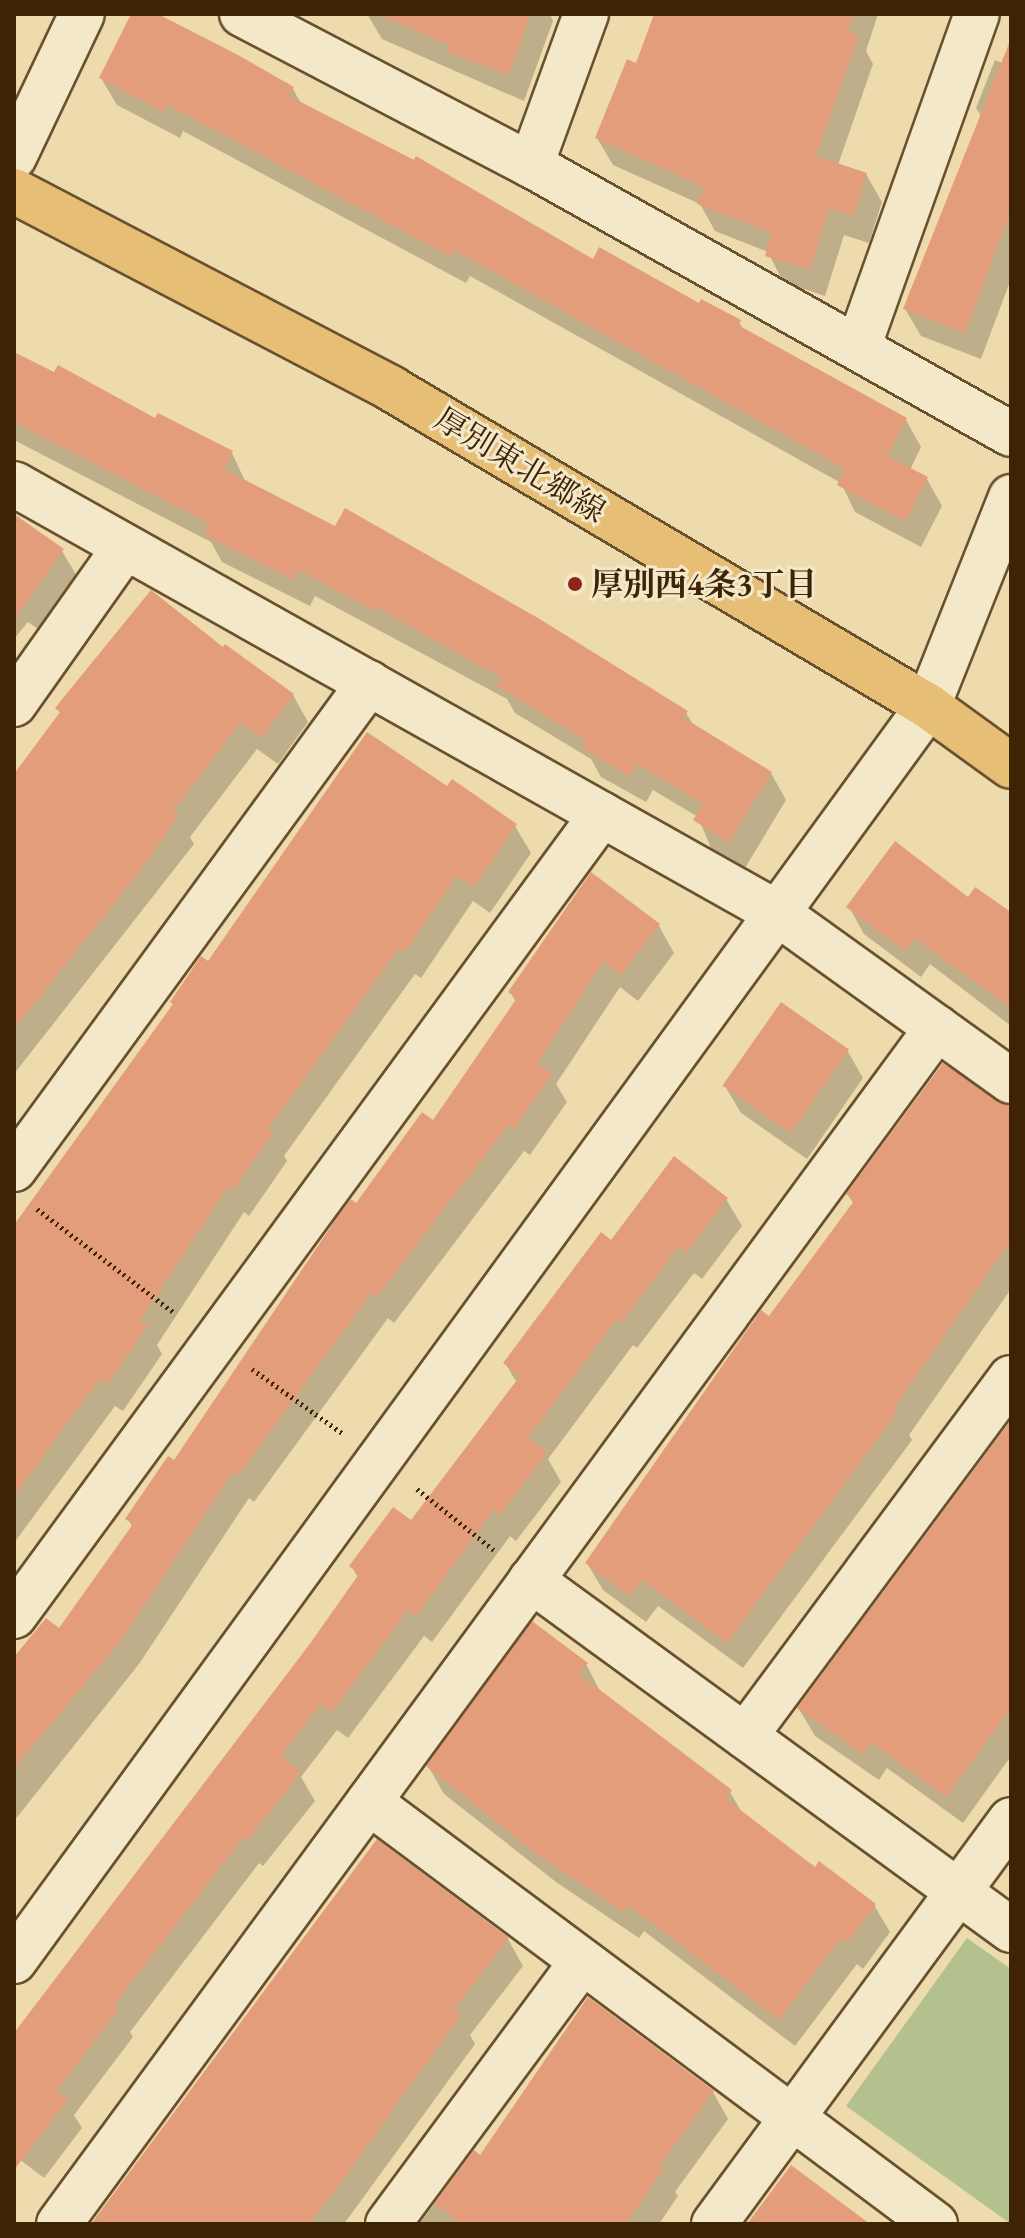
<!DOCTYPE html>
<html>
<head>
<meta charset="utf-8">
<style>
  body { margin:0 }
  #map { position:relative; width:1025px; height:2238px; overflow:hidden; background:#eedbad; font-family:"EB Garamond","Noto Serif JP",serif }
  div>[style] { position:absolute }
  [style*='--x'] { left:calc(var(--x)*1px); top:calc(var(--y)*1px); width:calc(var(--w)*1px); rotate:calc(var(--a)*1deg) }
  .green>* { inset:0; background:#b3c18e }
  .shadow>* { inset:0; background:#0003 }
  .building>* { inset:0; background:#e39d7a; transform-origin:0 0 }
  .path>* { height:5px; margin-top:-2.5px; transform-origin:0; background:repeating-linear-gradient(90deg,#3e2304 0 2px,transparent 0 6px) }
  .roads { filter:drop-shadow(2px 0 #6a512e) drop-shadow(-2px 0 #6a512e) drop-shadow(0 2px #6a512e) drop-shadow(0 -2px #6a512e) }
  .minor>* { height:44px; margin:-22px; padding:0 22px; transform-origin:22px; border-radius:22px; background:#f4e8ca }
  .major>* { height:44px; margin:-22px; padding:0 22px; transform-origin:22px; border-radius:22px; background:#e7be76 }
  .dots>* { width:22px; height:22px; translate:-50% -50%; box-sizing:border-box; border:4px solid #f4e8ca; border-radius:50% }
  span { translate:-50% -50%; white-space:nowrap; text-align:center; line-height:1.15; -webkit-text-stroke:6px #f4e8ca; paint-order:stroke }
  .street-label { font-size:32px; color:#3e2304 }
  .poi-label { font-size:32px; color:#3e2304; font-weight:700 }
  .left { translate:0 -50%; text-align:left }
  .frame { position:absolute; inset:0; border:16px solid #3e2304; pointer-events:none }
</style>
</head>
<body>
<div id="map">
  <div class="green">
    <div style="clip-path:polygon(967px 1938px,1011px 1969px,1011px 2224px,846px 2106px)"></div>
  </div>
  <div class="shadow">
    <div style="clip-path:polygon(133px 14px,152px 14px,293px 89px,302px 105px,593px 262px,739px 322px,744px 331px,906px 420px,921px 447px,910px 470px,927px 479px,942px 506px,921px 547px,855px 512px,841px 483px,470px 276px,466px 283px,183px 131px,180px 138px,117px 105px,101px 78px)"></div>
    <div style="clip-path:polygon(367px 14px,550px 14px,553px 21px,524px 101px,382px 39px)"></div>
    <div style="clip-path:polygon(656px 14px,878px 14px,866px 51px,873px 64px,838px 165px,866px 174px,882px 202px,869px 243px,844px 235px,825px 296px,783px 282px,768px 252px,715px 231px,700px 204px,613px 165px,597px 138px,637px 65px)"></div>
    <div style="clip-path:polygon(1011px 55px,1011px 279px,981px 359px,921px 336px,905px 309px,981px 116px,976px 108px,995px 60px,1007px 65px)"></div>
    <div style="clip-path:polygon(14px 355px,232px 453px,246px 483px,686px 713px,694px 726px,771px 773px,786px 800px,745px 868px,711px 848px,698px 817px,653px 790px,646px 802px,601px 777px,591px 759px,515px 713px,507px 699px,315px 596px,310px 606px,222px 562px,211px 542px,16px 441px,14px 444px)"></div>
    <div style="clip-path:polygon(14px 516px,62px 551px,78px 578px,41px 631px,28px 622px,14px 639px)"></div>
    <div style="clip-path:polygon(223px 650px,293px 695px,308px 722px,278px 764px,257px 749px,190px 837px,194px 844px,14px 1074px,14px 778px,61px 714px,57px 708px)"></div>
    <div style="clip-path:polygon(448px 789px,515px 826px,531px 853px,490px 913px,473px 901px,421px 978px,415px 974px,284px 1156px,287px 1161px,249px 1216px,244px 1212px,157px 1345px,162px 1354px,123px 1411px,115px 1406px,14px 1543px,14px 1229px,208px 964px)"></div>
    <div style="clip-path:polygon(969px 899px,1011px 914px,1011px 1026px,930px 964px,921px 977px,864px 934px,849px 907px)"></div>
    <div style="clip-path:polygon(659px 926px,674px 953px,638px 1001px,620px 987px,556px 1084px,567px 1102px,530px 1155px,524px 1151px,394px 1323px,388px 1318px,254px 1502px,249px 1498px,139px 1664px,14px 1821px,14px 1663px,59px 1631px,133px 1528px,128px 1519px,175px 1463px,356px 1206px,434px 1123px,516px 1002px,510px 992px)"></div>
    <div style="clip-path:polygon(847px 1050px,863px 1078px,807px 1159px,741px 1113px,725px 1086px)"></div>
    <div style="clip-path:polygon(1011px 1114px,1011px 1289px,909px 1435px,912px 1440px,743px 1668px,658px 1606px,646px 1622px,603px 1590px,587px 1563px,854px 1204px,848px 1195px)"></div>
    <div style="clip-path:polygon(726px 1199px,742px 1226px,702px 1279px,694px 1273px,637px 1348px,633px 1345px,548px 1459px,561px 1482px,516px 1541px,510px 1536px,432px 1642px,424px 1636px,348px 1738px,337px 1730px,301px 1777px,315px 1801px,263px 1866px,259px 1863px,130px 2032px,133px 2037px,74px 2115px,82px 2128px,44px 2178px,14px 2155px,14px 2050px,311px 1646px,358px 1578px,352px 1567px,411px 1522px,517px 1383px,505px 1363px,612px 1242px)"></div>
    <div style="clip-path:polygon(1011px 1420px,1011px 1756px,963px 1823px,887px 1768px,879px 1780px,815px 1736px,799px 1709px)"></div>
    <div style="clip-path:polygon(586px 1664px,601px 1693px,730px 1792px,744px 1816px,815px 1870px,874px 1905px,890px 1932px,863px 1969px,857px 1964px,795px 2046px,644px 1931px,639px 1938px,556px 1882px,444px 1794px,428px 1766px)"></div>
    <div style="clip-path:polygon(508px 1939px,523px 1966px,470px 2035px,475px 2044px,344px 2224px,109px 2224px)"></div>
    <div style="clip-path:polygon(713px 2092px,728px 2119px,675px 2192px,678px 2196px,659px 2224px,419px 2224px,474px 2153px,481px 2158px)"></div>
  </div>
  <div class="building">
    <div style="clip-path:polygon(131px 14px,158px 14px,238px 55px,294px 87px,289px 96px,414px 160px,416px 156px,593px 259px,599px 247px,699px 303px,701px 299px,741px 320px,738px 325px,907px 418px,887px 456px,928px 477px,905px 521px,837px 485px,845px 469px,454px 250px,451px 257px,168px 105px,164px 112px,99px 78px)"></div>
    <div style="clip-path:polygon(377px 14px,531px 14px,509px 75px,447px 52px,449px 45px)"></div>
    <div style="clip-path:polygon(654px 14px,854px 14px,848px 32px,859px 35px,816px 156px,867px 173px,854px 216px,829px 208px,810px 269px,765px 256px,772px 233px,697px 204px,704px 187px,595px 138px,627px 59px,636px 63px)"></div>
    <div style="clip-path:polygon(1010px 41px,1011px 210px,965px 333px,903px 309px)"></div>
    <div style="clip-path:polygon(14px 352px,54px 372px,58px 365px,155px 418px,158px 413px,233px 451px,224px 469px,335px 526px,345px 508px,538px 618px,688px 711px,684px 718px,772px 772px,729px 843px,693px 820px,703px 804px,637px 764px,630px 776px,583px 749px,587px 741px,497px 686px,502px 678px,374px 606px,372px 610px,299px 570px,294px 580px,204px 535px,210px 524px,14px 422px)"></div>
    <div style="clip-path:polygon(14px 514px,64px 549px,14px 620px)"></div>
    <div style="clip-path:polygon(151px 590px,223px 647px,225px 644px,294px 694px,262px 738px,240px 723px,173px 811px,179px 815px,140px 871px,14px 1029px,14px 774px,60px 712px,55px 708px)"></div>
    <div style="clip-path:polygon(367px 732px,447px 786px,452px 779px,517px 824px,474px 887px,457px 876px,405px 952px,399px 948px,268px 1129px,273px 1133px,233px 1190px,228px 1187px,140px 1320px,148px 1326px,107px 1385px,99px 1380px,14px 1496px,14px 1225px,173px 1004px,170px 1002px,201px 956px,208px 961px)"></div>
    <div style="clip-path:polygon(895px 841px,968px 897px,975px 887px,1011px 912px,1011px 1008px,914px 938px,905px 951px,846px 907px)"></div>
    <div style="clip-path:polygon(591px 872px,660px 924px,621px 975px,604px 961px,537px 1063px,552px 1074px,514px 1129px,508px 1125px,377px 1297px,372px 1292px,238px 1476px,233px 1472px,122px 1639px,14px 1768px,14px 1657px,46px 1618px,59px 1628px,133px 1524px,125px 1519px,168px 1456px,174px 1460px,338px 1216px,351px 1199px,356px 1203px,422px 1112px,433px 1120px,517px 998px,508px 992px)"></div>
    <div style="left:781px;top:1002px;width:83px;height:102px;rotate:35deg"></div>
    <div style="clip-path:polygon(943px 1063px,1011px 1107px,1011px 1240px,894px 1408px,898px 1411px,727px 1643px,642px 1580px,630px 1596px,585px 1563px,761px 1310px,769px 1316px,854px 1201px,846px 1194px)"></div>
    <div style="clip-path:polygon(674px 1156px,728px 1198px,686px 1253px,678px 1247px,621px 1323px,617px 1319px,528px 1438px,547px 1453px,500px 1515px,494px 1510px,416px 1616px,408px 1610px,332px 1712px,321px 1704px,281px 1756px,301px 1772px,247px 1841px,243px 1838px,114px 2005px,119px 2009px,56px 2091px,68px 2100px,14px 2170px,14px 2033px,309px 1645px,359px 1574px,349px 1566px,393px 1507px,411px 1520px,520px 1376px,503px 1363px,601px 1232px,611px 1240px)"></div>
    <div style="clip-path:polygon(1011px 1420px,1011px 1708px,946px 1797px,871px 1742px,863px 1754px,797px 1708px)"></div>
    <div style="clip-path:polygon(532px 1621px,588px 1663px,579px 1674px,732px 1790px,726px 1799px,815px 1867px,819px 1861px,876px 1904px,847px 1943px,841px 1938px,779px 2020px,628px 1905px,623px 1912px,538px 1855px,426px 1766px)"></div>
    <div style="clip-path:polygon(377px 1839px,509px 1938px,453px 2010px,461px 2015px,339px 2185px,309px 2224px,91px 2224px)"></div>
    <div style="clip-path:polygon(588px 1997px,714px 2091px,660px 2165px,664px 2168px,626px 2224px,462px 2224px,434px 2204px,474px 2150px,480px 2155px)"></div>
    <div style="clip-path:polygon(791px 2165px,870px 2224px,747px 2224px)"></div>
  </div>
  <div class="path">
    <div style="--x:37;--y:1209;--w:174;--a:37.1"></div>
    <div style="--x:252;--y:1369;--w:110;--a:35.4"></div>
    <div style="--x:417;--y:1489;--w:98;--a:38.4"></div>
  </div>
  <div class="roads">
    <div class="minor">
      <div style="--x:242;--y:14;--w:326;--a:27.6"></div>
      <div style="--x:531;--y:165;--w:550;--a:29.27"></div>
      <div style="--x:14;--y:157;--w:158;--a:-64.6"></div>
      <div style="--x:531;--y:165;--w:161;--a:-70"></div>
      <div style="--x:859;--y:345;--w:351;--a:-70.4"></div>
      <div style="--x:14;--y:484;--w:875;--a:29.35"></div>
      <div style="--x:777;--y:913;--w:288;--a:35.7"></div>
      <div style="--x:14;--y:704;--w:192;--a:-54.7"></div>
      <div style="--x:14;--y:1169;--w:602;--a:-53.85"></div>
      <div style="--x:531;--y:1580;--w:594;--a:36.1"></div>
      <div style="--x:14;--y:1616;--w:994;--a:-53.75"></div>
      <div style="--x:745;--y:1736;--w:446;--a:-53.4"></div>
      <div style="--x:369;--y:1802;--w:706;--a:36.71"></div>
      <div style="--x:14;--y:1961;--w:1553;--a:-53.93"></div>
      <div style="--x:928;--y:706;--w:225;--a:-68.3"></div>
      <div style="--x:59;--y:2224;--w:1484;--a:-53.72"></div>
      <div style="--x:388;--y:2224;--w:326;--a:-53.5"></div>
      <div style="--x:714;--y:2224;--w:501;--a:-53.68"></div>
    </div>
    <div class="major">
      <div style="--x:14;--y:191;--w:427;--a:27.6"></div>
      <div style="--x:392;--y:389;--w:623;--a:30.6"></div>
      <div style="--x:928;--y:706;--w:102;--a:35.9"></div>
    </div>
  </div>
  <div class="dots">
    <div style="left:575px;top:584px;background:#8f2418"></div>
  </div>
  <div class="street-label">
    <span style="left:520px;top:465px;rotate:31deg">厚別東北郷線</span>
  </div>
  <div class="poi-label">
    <span class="left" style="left:591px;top:584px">厚別西4条3丁目</span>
  </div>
  <div class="frame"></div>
</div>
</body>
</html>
